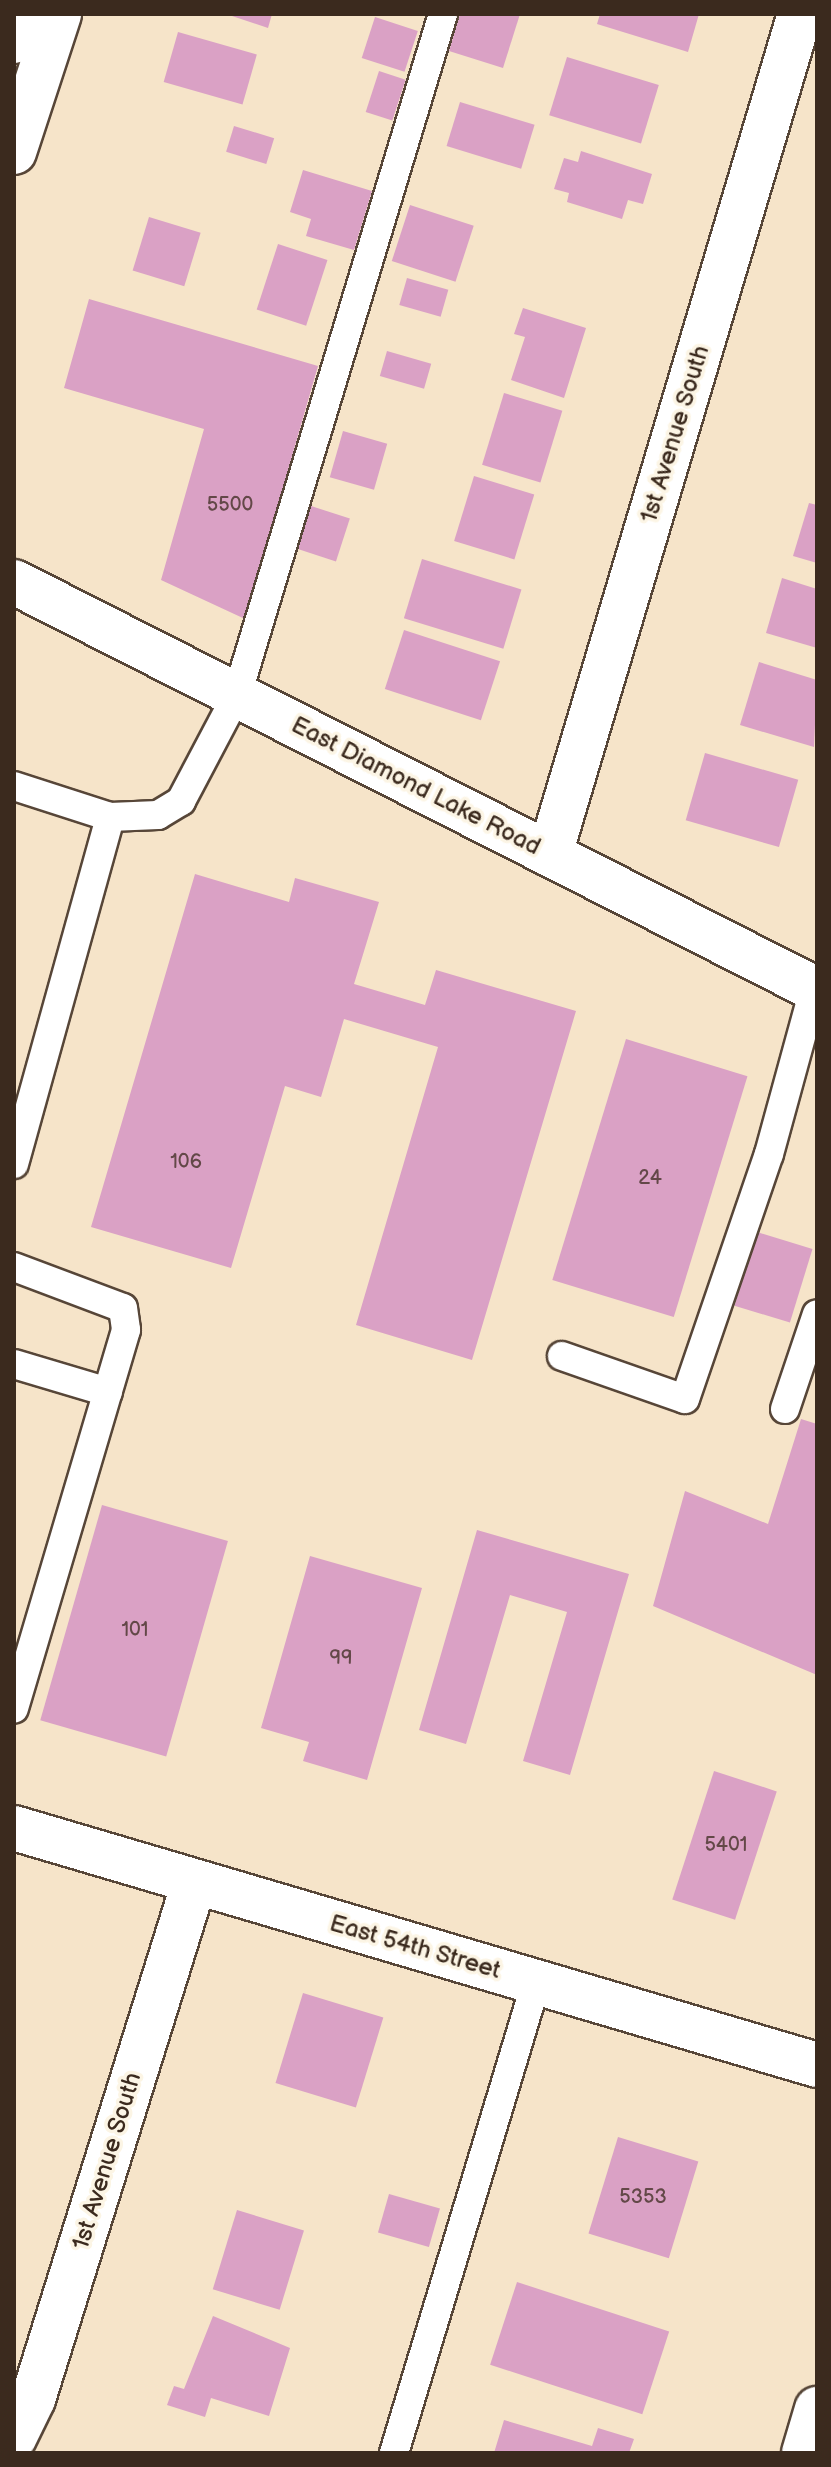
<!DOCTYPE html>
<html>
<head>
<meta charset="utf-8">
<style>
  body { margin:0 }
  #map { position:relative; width:831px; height:2467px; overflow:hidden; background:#f6e4c9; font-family:"Balsamiq Sans",sans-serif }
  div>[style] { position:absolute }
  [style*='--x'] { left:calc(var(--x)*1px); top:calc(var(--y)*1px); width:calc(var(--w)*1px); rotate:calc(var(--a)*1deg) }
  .building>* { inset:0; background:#daa1c5; transform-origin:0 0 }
  .roads { filter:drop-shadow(2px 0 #574638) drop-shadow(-2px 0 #574638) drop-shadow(0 2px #574638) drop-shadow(0 -2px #574638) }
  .service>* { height:28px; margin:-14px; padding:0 14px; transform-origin:14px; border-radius:14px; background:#fff }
  .minor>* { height:44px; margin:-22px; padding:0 22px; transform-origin:22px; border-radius:22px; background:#fff }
  .tertiary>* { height:44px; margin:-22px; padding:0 22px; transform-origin:22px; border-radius:22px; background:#fff }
  .secondary>* { height:44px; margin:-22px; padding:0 22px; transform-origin:22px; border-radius:22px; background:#fff }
  .motorway>* { height:44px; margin:-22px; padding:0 22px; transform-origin:22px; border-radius:22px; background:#fff }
  span { translate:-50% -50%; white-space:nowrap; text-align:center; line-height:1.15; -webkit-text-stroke:7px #fcf5e5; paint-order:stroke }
  .number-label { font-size:20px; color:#634848 }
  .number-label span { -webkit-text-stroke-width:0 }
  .street-label { font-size:24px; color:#3b2a1e }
  .frame { position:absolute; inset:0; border:16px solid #3b2a1e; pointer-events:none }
</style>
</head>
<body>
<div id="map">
  <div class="building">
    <div style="clip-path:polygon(226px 14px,272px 14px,268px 28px)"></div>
    <div style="clip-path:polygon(460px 14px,520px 14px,503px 68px,449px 51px)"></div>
    <div style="clip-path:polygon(600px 14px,699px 14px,688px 52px,597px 24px)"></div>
    <div style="left:375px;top:17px;width:45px;height:43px;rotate:18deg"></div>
    <div style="left:178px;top:32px;width:82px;height:52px;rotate:16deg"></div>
    <div style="left:567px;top:57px;width:96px;height:61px;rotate:17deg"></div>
    <div style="left:379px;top:71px;width:28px;height:43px;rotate:18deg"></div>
    <div style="left:460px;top:102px;width:78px;height:46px;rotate:17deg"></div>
    <div style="left:234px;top:126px;width:42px;height:27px;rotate:17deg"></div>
    <div style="clip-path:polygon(581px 151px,652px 174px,643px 204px,628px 200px,622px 219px,567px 202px,569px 193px,554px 189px,564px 158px,578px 162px)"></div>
    <div style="clip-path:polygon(303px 170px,372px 191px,354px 250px,306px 236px,311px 219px,290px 212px)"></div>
    <div style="left:410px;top:205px;width:67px;height:59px;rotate:18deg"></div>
    <div style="left:149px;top:217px;width:54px;height:56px;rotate:17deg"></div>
    <div style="left:278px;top:244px;width:52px;height:69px;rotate:18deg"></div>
    <div style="left:407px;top:278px;width:43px;height:28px;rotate:16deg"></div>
    <div style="clip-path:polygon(89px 299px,318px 366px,245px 619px,161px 580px,204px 429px,64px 388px)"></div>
    <div style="clip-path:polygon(523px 308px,586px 328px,564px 398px,511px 380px,525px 337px,514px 334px)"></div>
    <div style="left:387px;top:351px;width:46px;height:26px;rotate:16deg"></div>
    <div style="left:504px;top:393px;width:61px;height:75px;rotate:17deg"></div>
    <div style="left:343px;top:431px;width:46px;height:48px;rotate:16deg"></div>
    <div style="left:474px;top:476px;width:63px;height:68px;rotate:17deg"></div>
    <div style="clip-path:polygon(809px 503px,817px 505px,817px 563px,793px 556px)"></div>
    <div style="left:308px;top:505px;width:44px;height:45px;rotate:18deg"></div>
    <div style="left:422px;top:559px;width:104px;height:62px;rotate:17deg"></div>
    <div style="clip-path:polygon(782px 578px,817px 589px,817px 648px,766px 633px)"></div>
    <div style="left:404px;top:630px;width:101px;height:62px;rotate:18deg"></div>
    <div style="clip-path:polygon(759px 662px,817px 680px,814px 747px,740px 725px)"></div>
    <div style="left:705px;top:753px;width:97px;height:70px;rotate:16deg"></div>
    <div style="clip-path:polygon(195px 874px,289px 902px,295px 878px,379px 902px,354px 984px,425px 1005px,436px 970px,576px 1011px,472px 1360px,356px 1325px,438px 1047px,344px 1019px,321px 1097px,285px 1086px,231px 1268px,91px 1227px)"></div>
    <div style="left:626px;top:1039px;width:127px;height:252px;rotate:17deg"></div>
    <div style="left:757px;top:1232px;width:58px;height:77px;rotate:17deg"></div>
    <div style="clip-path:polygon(801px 1419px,817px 1424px,817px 1675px,653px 1606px,685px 1491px,768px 1524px)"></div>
    <div style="left:102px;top:1505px;width:131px;height:224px;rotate:16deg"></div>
    <div style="clip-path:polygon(477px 1530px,629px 1574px,570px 1775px,523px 1761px,567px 1612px,510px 1595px,466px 1744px,419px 1730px)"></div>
    <div style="clip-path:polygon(310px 1556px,422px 1588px,367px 1780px,303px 1761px,309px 1742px,261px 1728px)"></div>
    <div style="left:714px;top:1771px;width:66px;height:135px;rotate:18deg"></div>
    <div style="left:303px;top:1993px;width:84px;height:94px;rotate:17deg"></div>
    <div style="left:618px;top:2137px;width:84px;height:101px;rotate:17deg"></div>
    <div style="left:389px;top:2194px;width:53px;height:40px;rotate:16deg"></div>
    <div style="left:237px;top:2210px;width:70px;height:83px;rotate:17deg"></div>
    <div style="left:517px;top:2282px;width:160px;height:87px;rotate:18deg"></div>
    <div style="clip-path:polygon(213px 2316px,290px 2348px,269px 2416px,211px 2398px,205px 2417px,167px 2405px,174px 2386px,184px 2389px)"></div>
    <div style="clip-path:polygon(504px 2420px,592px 2446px,598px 2428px,634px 2439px,629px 2453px,494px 2453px)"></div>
  </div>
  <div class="roads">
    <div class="service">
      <div style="--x:14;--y:786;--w:101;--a:17.9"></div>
      <div style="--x:110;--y:817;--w:48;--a:-2.4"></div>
      <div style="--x:158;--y:815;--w:27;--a:-31"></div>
      <div style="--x:181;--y:801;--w:120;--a:-62.2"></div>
      <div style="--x:237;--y:695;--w:711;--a:-73.17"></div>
      <div style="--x:14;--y:1164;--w:360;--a:-74.5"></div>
      <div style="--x:14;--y:1267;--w:116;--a:20.6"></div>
      <div style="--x:123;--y:1308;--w:22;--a:82"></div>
      <div style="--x:126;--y:1330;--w:395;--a:106.5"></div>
      <div style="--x:562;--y:1356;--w:130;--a:19.3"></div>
      <div style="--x:685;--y:1399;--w:259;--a:-71.1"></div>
      <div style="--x:769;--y:1154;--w:171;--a:-74.7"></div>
      <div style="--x:14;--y:1364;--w:98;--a:16.6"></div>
      <div style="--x:785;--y:1409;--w:100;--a:-71.4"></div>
      <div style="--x:394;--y:2453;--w:492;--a:-73.2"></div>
    </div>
    <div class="minor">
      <div style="--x:14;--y:152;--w:145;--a:-71.9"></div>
      <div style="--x:550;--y:854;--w:876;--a:-73.43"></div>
      <div style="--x:14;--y:1828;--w:837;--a:16.44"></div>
      <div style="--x:14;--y:2438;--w:43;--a:-64"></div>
      <div style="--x:33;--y:2399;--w:541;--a:-72.67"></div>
    </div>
    <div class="tertiary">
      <div style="--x:14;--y:582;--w:901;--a:26.93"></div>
    </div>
    <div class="secondary">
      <div style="--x:804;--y:2453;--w:46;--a:-73.5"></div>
    </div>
    <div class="motorway">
      <div style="--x:14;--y:41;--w:28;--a:-75"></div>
    </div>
  </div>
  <div class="number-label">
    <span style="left:230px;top:505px">5500</span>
    <span style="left:186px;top:1162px">106</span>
    <span style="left:650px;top:1178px">24</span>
    <span style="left:135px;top:1630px">101</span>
    <span style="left:341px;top:1658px">99</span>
    <span style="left:726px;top:1845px">5401</span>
    <span style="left:643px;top:2197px">5353</span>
  </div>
  <div class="street-label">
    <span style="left:675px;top:434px;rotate:-73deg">1st Avenue South</span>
    <span style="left:416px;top:786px;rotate:27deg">East Diamond Lake Road</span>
    <span style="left:415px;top:1947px;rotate:16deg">East 54th Street</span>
    <span style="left:107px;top:2161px;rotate:-73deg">1st Avenue South</span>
  </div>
  <div class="frame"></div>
</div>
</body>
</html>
